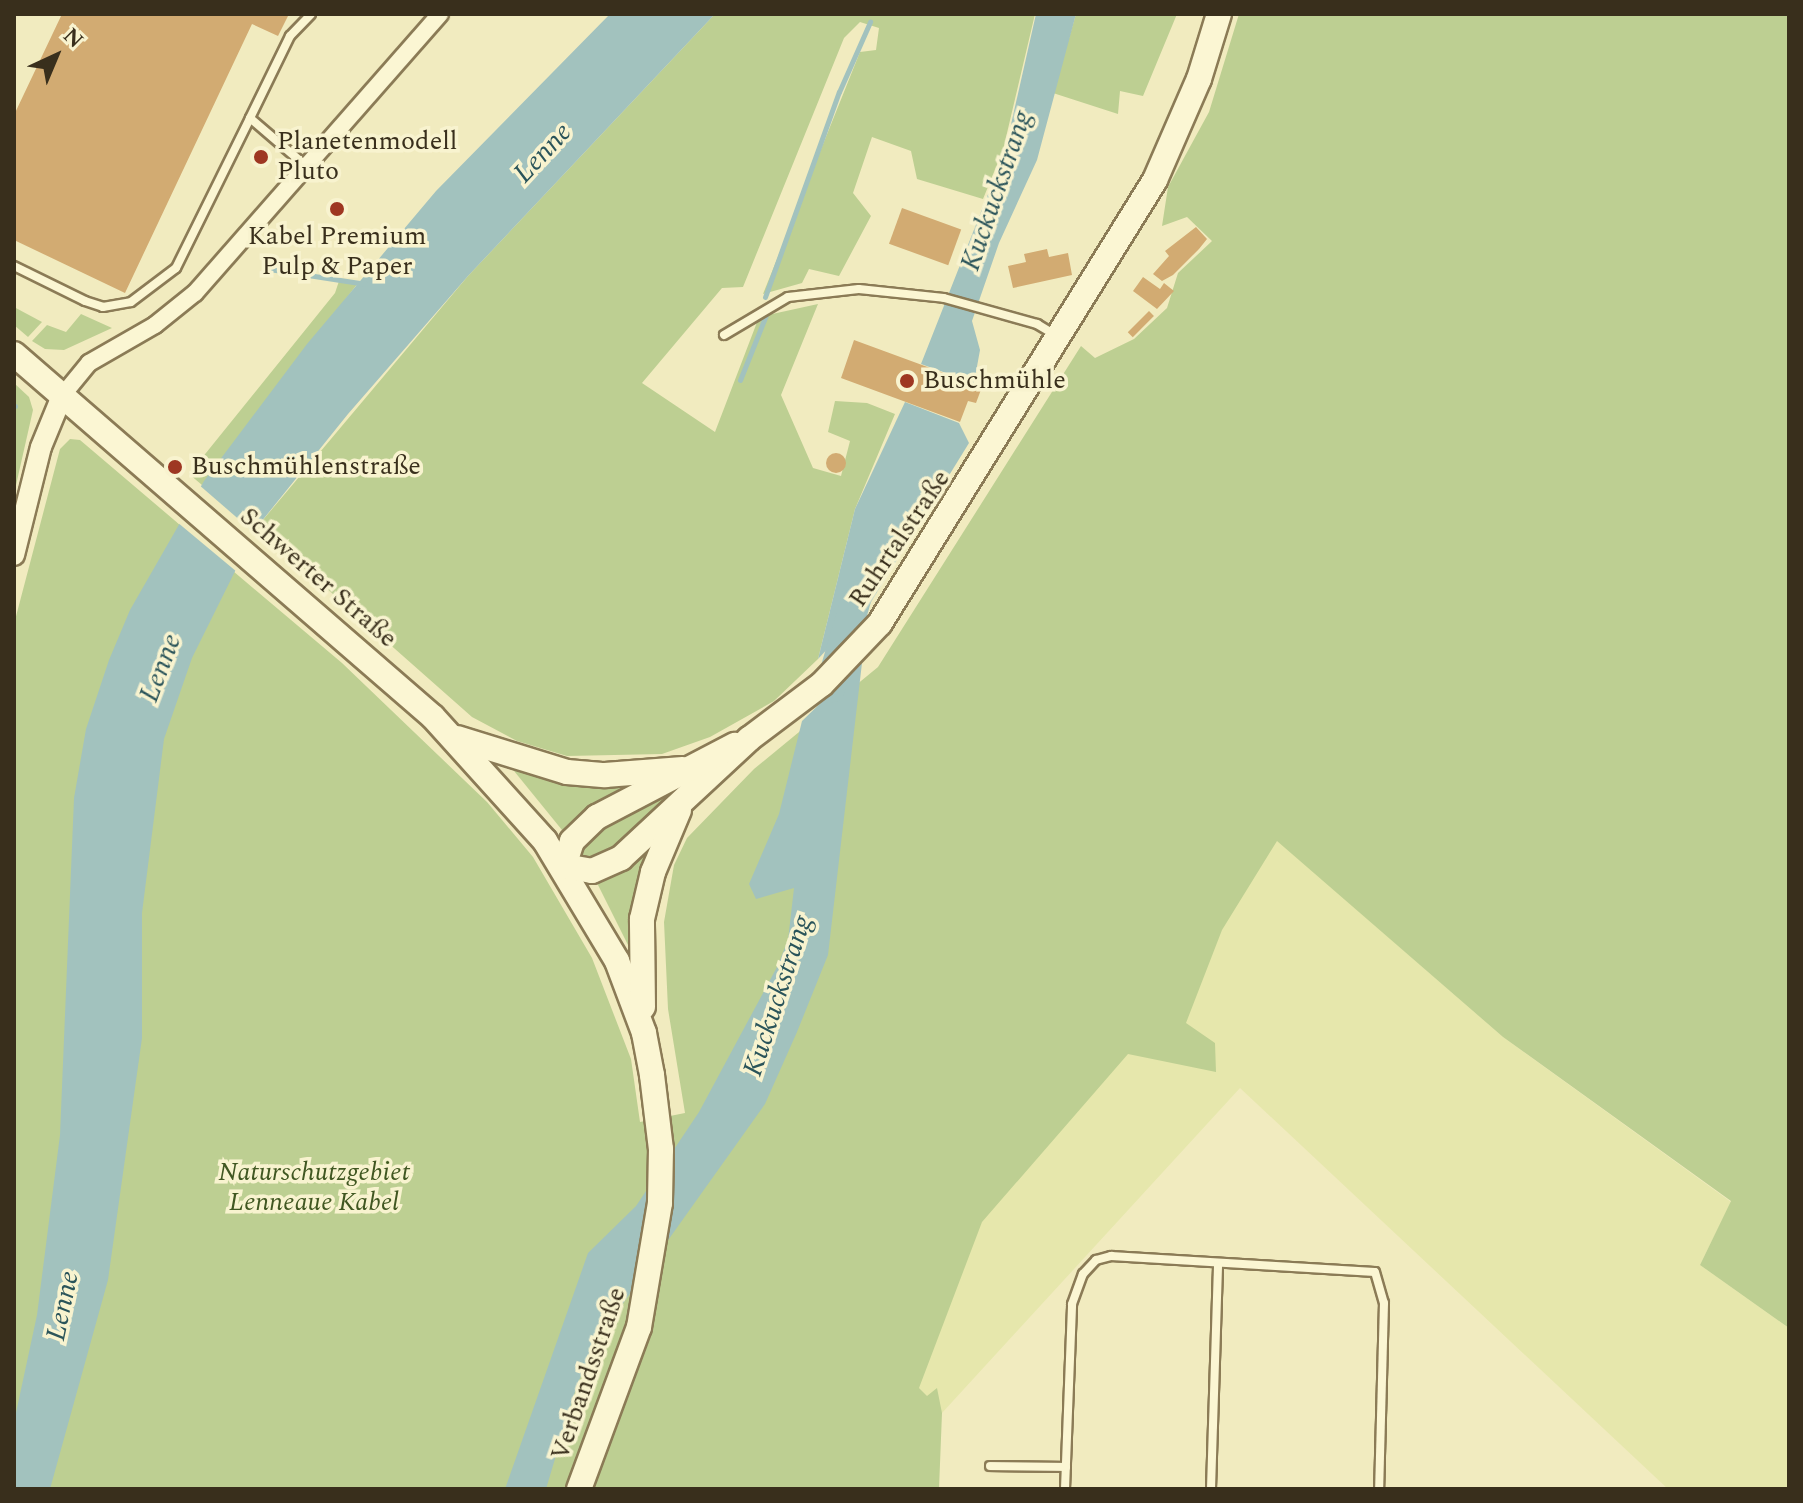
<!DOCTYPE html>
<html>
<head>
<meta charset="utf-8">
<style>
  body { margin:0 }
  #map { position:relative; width:1803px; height:1503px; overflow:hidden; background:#f1ebbf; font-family:Spectral,serif }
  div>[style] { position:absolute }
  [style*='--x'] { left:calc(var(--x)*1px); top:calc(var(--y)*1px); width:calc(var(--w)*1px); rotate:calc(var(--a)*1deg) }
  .farmland>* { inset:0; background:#e6e7ac }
  .green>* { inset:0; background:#bdcf92 }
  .water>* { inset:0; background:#a2c2be }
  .pier>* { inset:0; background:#f1ebbf }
  .stream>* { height:5px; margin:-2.5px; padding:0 2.5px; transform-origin:2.5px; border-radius:2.5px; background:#a2c2be }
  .river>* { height:30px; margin:-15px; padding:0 15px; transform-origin:15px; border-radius:15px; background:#a2c2be }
  .building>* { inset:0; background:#d2ab72; transform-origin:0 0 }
  .round { border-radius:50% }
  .roads { filter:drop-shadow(2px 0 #8b7b56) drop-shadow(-2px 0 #8b7b56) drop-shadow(0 2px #8b7b56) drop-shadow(0 -2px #8b7b56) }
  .service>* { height:8px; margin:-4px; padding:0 4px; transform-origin:4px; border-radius:4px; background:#fbf6d3 }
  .minor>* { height:16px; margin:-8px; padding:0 8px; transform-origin:8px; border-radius:8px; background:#fbf6d3 }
  .tertiary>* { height:20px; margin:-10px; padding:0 10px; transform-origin:10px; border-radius:10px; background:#fbf6d3 }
  .secondary>* { height:24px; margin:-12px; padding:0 12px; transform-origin:12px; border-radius:12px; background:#fbf6d3 }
  .dots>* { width:22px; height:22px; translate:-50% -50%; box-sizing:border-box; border:4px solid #f8f3cf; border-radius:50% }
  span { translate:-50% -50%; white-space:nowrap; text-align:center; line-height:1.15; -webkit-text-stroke:7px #f8f3cf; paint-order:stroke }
  .poi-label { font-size:26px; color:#392f1c }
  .left { translate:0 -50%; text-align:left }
  .street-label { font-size:26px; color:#392f1c }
  .park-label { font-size:26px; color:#405721; font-style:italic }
  .water-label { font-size:28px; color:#2a545a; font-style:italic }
  .frame { position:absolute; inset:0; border:16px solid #392f1c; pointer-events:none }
  .north { position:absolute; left:16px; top:16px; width:80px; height:80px; -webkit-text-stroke:6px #f8f3cf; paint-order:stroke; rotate:44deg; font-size:22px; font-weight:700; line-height:32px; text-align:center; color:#392f1c }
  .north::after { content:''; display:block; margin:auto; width:28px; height:36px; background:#392f1c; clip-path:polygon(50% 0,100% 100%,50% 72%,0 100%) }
</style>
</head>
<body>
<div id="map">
  <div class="farmland">
    <div style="clip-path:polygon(1272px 836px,1503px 1037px,1731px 1202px,1700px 1265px,1789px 1328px,1789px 1489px,1668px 1489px,1240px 1088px,942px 1413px,916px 1385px,973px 1235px,1008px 1181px)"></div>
  </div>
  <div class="green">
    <div style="clip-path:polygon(715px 14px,1035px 14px,1003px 150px,983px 199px,917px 179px,911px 151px,872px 137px,853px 193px,871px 216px,839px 276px,809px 269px,802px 283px,763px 294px,860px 52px,876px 50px,879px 28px,860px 22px,844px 38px,743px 287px,722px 288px,642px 383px,715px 432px,759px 317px,818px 304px,781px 395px,813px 468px,841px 476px,850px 441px,828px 432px,835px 401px,867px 403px,895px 414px,855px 509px,818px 659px,774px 701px,710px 737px,662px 754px,567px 756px,517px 741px,472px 717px,257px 527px,468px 276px)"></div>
    <div style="clip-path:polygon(1076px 14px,1177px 14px,1143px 96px,1120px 91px,1118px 114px,1053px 93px)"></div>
    <div style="clip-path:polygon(1239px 14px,1789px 14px,1789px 1328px,1700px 1265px,1731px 1201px,1503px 1037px,1277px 841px,1222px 930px,1186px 1023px,1215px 1043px,1216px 1072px,1128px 1054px,982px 1222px,919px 1388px,927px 1396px,937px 1388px,942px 1413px,939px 1489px,14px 1489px,14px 624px,60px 449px,70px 439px,80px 440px,180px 525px,174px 537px,227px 582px,233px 571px,342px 663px,487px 802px,533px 857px,592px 958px,631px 1059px,640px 1122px,685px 1113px,668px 1009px,664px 922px,674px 865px,687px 838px,754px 769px,878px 667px,1081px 346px,1095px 358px,1134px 339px,1167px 308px,1178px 273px,1212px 241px,1187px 217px,1162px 226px,1168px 187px,1209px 112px)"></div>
    <div style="clip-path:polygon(339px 281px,358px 283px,202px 485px,189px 474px,335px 293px)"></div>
    <div style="clip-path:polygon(14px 307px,42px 322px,28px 337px,14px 325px)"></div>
    <div style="clip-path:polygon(81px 314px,112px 328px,64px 350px,45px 349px,32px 341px,47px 325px,66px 332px)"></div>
    <div style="clip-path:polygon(14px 383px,29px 397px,33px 410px,14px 494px)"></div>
    <div style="clip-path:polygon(510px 766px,640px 784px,562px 830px)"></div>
    <div style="clip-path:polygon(689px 783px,599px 861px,583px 858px,580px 851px,596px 824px)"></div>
    <div style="clip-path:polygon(653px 839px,632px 949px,630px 949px,595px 879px)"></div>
  </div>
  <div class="water">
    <div style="clip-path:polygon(610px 14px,715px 14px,468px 276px,348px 414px,257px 527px,192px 658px,164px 739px,142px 913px,142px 1038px,108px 1280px,50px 1489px,14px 1489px,14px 1422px,37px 1315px,60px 1135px,74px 798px,86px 729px,109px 660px,130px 610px,204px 481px,307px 344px,436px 191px)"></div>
    <div style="clip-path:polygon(1036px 14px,1076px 14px,1037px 160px,999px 243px,972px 321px,980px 350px,974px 383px,921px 364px,1005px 151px)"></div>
    <div style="clip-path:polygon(905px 402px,959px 423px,969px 443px,871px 602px,818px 659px,855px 509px)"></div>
    <div style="clip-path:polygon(862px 663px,828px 955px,797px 1032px,765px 1104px,597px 1340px,577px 1385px,546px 1489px,505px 1489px,588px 1253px,636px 1206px,699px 1112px,777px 967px,788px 940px,794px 888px,756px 899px,749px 884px,779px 814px,802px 721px)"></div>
  </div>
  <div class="pier">
    <div style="clip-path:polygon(198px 484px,257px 535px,237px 572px,177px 522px)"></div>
  </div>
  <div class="stream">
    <div style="--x:269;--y:269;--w:98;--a:8.8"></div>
    <div style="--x:765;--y:297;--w:218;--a:-70.2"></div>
    <div style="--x:839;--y:92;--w:77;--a:-66.1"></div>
    <div style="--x:740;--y:380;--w:70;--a:-68.2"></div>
    <div style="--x:14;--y:406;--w:1;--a:0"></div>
  </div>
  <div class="river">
    <div style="--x:830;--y:688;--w:96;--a:-73.6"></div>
  </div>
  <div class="building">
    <div style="clip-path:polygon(62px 14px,289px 14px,278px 36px,252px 24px,125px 293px,14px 240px,14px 115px)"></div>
    <div style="left:902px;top:208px;width:63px;height:38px;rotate:20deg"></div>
    <div style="clip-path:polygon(1196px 227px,1207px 239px,1199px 249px,1173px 275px,1162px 281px,1153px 274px,1169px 256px,1165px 251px)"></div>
    <div style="clip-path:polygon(1047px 249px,1049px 257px,1068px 253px,1072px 275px,1013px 288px,1008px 266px,1026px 262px,1024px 254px)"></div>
    <div style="clip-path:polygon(1143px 277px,1160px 289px,1164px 283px,1174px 291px,1157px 309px,1133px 291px)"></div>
    <div style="left:1149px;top:311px;width:7px;height:30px;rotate:45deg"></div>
    <div style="clip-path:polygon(854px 340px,982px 387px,976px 403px,968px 401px,960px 422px,841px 378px)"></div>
    <div class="round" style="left:826px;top:453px;width:20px;height:20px"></div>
  </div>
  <div class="roads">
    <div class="service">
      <div style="--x:250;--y:118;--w:91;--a:-64"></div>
      <div style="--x:290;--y:36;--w:30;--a:-46"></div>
      <div style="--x:14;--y:266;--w:79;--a:26.2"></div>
      <div style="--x:85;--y:301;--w:19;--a:18"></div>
      <div style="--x:103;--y:307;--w:28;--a:-10"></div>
      <div style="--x:131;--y:302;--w:56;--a:-37.1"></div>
      <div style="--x:176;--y:268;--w:167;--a:-63.7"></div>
      <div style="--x:250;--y:118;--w:74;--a:40.6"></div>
      <div style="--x:724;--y:335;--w:74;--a:-30.7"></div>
      <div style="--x:788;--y:297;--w:71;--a:-6.4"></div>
      <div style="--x:859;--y:289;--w:85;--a:6"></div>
      <div style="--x:944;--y:298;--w:97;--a:15.6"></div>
      <div style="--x:1037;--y:324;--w:23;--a:31"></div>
      <div style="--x:990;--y:1466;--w:76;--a:0.8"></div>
      <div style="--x:1065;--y:1489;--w:185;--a:-87.8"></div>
      <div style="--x:1072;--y:1304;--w:32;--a:-70"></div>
      <div style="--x:1083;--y:1274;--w:19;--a:-47"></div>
      <div style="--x:1096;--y:1260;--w:16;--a:-15"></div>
      <div style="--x:1111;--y:1256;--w:264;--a:3.5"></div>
      <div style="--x:1375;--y:1272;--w:32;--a:74"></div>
      <div style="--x:1384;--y:1303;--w:186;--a:91.5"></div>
      <div style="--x:1211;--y:1489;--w:226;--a:-88.2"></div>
    </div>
    <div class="minor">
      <div style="--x:62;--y:396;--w:43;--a:-50.7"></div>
      <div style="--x:89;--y:363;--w:76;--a:-29.9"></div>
      <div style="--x:155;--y:325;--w:51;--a:-38.7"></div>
      <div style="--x:195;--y:293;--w:371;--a:-48.7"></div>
    </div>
    <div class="tertiary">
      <div style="--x:14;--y:555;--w:111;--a:-76"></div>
      <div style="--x:41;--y:447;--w:55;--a:-67.6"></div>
    </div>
    <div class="secondary">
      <div style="--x:14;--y:354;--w:554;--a:40.9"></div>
      <div style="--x:433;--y:717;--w:167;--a:47.9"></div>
      <div style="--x:545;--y:841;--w:140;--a:59"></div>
      <div style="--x:617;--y:961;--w:77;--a:69.4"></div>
      <div style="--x:644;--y:1033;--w:43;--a:79.2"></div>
      <div style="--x:652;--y:1075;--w:75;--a:83.1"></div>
      <div style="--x:661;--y:1149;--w:54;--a:91.1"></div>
      <div style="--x:660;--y:1203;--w:126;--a:99.6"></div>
      <div style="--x:639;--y:1327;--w:173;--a:110.3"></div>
      <div style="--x:457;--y:738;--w:115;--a:17.2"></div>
      <div style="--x:567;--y:772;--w:38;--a:5"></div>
      <div style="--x:605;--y:775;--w:78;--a:-4.4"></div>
      <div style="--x:564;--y:866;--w:28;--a:10"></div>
      <div style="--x:592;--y:871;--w:32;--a:-24"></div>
      <div style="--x:621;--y:858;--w:175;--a:-42.9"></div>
      <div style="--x:749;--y:739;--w:91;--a:-37"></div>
      <div style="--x:822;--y:684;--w:84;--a:-46.4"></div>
      <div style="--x:880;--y:623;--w:521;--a:-58.17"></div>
      <div style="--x:1155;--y:180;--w:110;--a:-66.5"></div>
      <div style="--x:1199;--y:79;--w:68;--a:-72.9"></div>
      <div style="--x:564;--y:866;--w:26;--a:-72"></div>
      <div style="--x:572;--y:841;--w:35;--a:-44"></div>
      <div style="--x:597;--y:817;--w:156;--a:-27.6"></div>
      <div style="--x:643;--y:1007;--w:88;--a:-90.7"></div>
      <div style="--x:642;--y:919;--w:48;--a:-76.8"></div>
      <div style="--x:653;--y:872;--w:67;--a:-67.2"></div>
    </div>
  </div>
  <div class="dots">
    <div style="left:261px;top:157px;background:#9e3722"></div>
    <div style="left:337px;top:209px;background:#9e3722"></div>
    <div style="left:907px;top:381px;background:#9e3722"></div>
    <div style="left:175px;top:467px;background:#9e3722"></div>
  </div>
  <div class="poi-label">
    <span class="left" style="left:277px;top:157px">Planetenmodell<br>Pluto</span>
    <span style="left:337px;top:252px">Kabel Premium<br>Pulp &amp; Paper</span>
    <span class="left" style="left:923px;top:381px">Buschmühle</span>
    <span class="left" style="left:191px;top:467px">Buschmühlenstraße</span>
  </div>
  <div class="street-label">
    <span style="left:900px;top:539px;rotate:-56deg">Ruhrtalstraße</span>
    <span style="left:318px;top:578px;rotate:41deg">Schwerter Straße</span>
    <span style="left:589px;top:1374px;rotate:-71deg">Verbandsstraße</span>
  </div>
  <div class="park-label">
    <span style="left:314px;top:1188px">Naturschutzgebiet<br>Lenneaue Kabel</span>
  </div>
  <div class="water-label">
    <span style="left:543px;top:153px;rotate:-47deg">Lenne</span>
    <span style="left:997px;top:191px;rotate:-71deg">Kuckuckstrang</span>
    <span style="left:161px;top:668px;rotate:-69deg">Lenne</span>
    <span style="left:778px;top:996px;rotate:-72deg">Kuckuckstrang</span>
    <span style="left:63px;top:1306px;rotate:-78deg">Lenne</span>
  </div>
  <div class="frame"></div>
  <div class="north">N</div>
</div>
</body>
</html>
